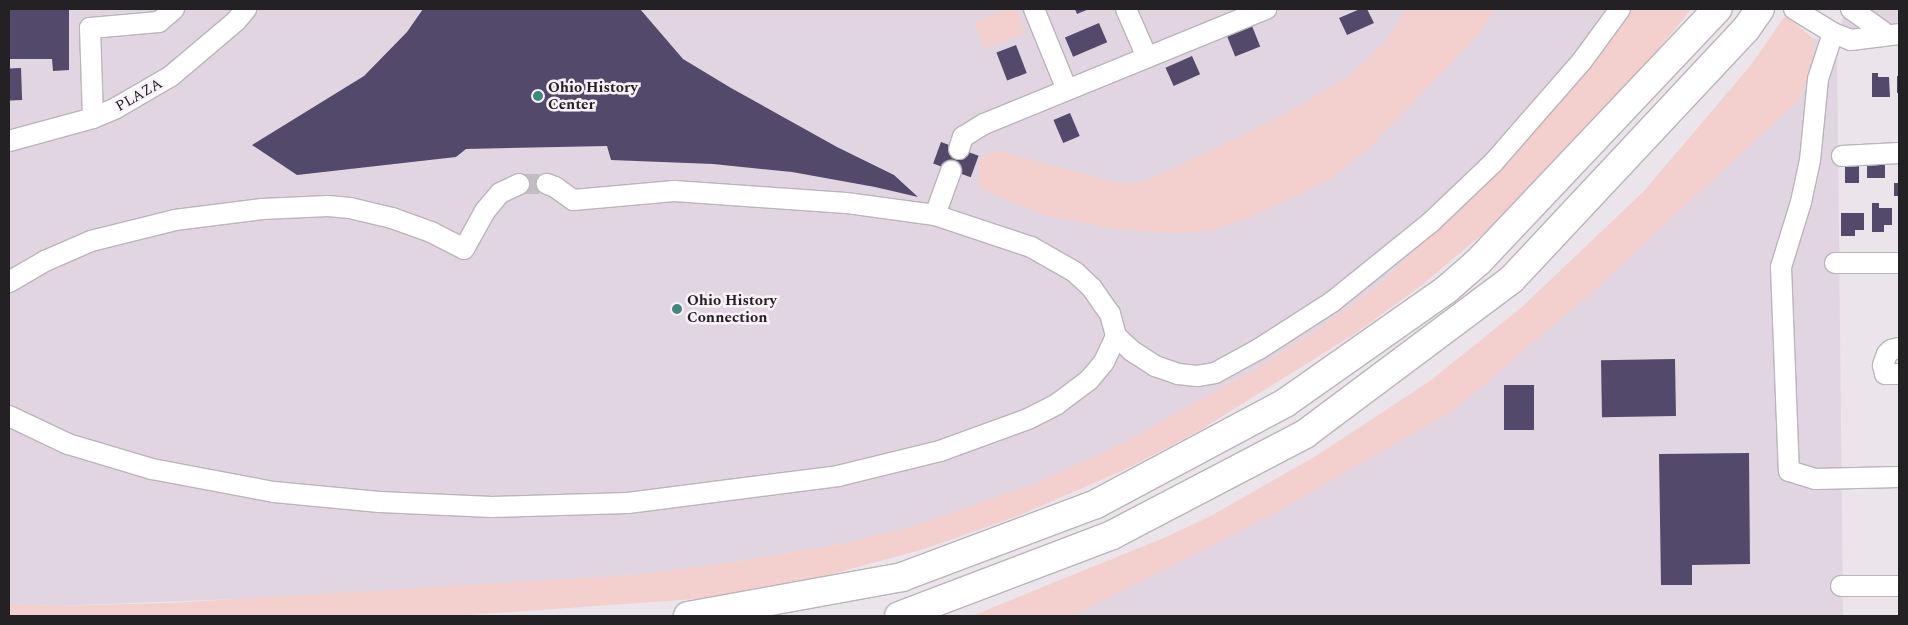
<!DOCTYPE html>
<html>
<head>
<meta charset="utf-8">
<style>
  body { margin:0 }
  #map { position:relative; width:1908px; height:625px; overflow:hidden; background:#ebe4eb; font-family:Spectral,serif }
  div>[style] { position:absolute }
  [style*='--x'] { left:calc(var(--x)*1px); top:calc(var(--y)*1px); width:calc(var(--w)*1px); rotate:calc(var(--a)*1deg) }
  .built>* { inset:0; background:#e1d5e1 }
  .green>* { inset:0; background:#f3cfcd }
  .building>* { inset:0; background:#53496b; transform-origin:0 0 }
  .minor-tunnel>* { height:20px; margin-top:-10px; transform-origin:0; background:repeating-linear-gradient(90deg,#c3bdc3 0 20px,transparent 0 30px) }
  .roads { filter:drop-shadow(1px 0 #bbb4bb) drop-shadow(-1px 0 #bbb4bb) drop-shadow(0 1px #bbb4bb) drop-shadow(0 -1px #bbb4bb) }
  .minor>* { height:20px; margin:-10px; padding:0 10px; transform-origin:10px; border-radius:10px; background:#fff }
  .highway>* { height:28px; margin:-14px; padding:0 14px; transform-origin:14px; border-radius:14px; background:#fff }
  .dots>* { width:14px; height:14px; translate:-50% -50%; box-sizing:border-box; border:2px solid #f8f2f8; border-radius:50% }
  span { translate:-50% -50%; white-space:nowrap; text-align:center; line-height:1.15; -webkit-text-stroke:5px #f8f2f8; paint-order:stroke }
  .poi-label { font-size:15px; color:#232123; font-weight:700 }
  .left { translate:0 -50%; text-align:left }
  .street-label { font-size:15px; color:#232123 }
  .frame { position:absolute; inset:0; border:10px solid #232123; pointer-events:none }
</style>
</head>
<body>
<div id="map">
  <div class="built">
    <div style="clip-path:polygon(9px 9px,1633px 9px,1589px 70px,1438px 230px,1373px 289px,1316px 330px,1254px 370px,1119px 445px,1034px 484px,913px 526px,847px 543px,734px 562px,634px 575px,310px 596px,56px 606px,9px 604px)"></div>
    <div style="clip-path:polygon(1845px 9px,1899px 9px,1899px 38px,1837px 44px,1843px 616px,1073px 616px,1273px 514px,1454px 410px,1589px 295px,1799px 100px,1814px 63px,1813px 38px,1837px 44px)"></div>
  </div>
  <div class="green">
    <div style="clip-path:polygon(1008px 9px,1016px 9px,1025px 33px,985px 49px,974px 22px)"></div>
    <div style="clip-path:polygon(1406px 9px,1495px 9px,1479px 34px,1368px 149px,1326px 182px,1246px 219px,1213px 230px,1177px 233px,1114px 229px,1041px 214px,985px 191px,978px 183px,979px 164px,983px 156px,992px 152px,1002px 152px,1117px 183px,1144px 182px,1282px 116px,1349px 76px,1386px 41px)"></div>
    <div style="clip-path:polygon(1633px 9px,1691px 9px,1603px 118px,1497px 222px,1422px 285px,1356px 333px,1197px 432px,1124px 470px,1020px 515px,924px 549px,810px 580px,738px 595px,709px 598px,454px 616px,9px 616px,9px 604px,56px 606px,171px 603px,634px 575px,734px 562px,847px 543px,913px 526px,1034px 484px,1119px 445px,1254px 370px,1316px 330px,1373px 289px,1438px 230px,1589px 70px)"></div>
    <div style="clip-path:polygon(1785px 16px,1813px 38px,1814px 63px,1799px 100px,1589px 295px,1454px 410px,1273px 514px,1073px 616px,972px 616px,1166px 537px,1209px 517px,1316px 456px,1430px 381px,1522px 307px,1644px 191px,1751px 65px)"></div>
  </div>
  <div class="building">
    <div style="clip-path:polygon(9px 9px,69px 9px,69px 70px,53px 71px,52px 59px,9px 59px)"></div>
    <div style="clip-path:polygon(423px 9px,640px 9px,683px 59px,731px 88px,837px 147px,894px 175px,918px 197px,875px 187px,792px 172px,713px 164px,611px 160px,607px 146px,466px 149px,456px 157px,297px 175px,252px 145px,364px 76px,407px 32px)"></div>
    <div style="clip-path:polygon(1075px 9px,1089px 9px,1077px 14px)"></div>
    <div style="clip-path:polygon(1360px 9px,1367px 9px,1374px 23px,1347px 35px,1339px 18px)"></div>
    <div style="left:1099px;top:23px;width:21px;height:37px;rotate:67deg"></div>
    <div style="left:1252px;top:26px;width:22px;height:27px;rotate:68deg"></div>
    <div style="left:1016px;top:45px;width:30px;height:21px;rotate:69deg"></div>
    <div style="left:1192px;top:56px;width:20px;height:29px;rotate:66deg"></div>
    <div style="left:21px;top:68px;width:32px;height:12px;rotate:88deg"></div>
    <div style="clip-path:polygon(1872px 73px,1878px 73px,1878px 77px,1889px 77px,1890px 97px,1872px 97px)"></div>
    <div style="left:1897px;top:76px;width:2px;height:17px"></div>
    <div style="left:1070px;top:113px;width:25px;height:18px;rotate:67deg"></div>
    <div style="left:941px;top:142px;width:40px;height:23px;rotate:20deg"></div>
    <div style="left:1867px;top:161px;width:18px;height:17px"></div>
    <div style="left:1845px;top:166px;width:14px;height:17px"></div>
    <div style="left:1894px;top:183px;width:5px;height:13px"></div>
    <div style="clip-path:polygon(1872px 203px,1879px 203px,1879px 208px,1892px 208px,1892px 225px,1884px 225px,1884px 232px,1872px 232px)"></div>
    <div style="clip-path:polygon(1841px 213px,1864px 213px,1864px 230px,1855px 230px,1855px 236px,1841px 236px)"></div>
    <div style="left:1675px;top:359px;width:57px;height:74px;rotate:89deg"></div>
    <div style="left:1504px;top:385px;width:30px;height:45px"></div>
    <div style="clip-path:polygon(1749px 453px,1750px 564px,1692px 565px,1692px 585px,1661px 585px,1659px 454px)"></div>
  </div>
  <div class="minor-tunnel">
    <div style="--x:519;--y:184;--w:28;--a:0"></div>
  </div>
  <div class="roads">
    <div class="minor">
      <div style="--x:1034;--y:9;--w:87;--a:67.8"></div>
      <div style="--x:1126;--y:9;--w:52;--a:66.4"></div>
      <div style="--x:1794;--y:9;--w:46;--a:31.6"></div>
      <div style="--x:1833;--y:33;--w:19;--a:21"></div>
      <div style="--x:1851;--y:40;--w:48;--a:-7.1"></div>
      <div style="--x:1851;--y:9;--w:43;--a:35.5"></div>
      <div style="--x:1833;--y:33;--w:48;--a:108.1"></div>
      <div style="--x:1818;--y:79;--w:81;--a:95.6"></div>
      <div style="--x:1810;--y:160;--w:43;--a:102.1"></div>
      <div style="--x:1801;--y:202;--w:68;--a:107.1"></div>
      <div style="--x:1781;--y:267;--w:204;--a:87.8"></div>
      <div style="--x:1789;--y:471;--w:27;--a:17"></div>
      <div style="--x:1815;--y:479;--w:84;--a:-1.4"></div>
      <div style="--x:93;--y:118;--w:90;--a:-91.9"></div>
      <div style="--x:90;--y:28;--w:69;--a:-5"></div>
      <div style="--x:159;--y:22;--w:20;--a:-41"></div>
      <div style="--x:9;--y:141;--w:87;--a:-15.3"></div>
      <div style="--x:93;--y:118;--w:25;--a:-23"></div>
      <div style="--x:116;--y:108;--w:64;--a:-30.2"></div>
      <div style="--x:171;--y:76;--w:85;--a:-40.2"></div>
      <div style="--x:236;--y:21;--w:16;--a:-50"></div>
      <div style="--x:959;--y:149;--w:13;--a:-72"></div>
      <div style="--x:963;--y:137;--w:25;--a:-32"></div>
      <div style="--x:984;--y:124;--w:305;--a:-22.2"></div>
      <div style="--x:1842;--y:156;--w:57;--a:-3"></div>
      <div style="--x:935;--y:215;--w:47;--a:-70"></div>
      <div style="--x:1835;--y:263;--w:64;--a:0"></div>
      <div style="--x:9;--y:282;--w:42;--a:-30.3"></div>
      <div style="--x:45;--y:261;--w:50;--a:-23.5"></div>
      <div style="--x:91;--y:241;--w:87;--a:-14"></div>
      <div style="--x:175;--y:220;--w:88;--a:-7.2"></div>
      <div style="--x:262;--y:209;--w:66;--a:-2.6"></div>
      <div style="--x:328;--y:206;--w:22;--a:5"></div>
      <div style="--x:350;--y:208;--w:43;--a:13.4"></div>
      <div style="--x:392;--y:218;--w:41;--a:19.7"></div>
      <div style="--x:431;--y:232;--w:37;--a:27"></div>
      <div style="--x:464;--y:249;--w:43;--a:-61.1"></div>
      <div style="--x:485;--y:211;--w:23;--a:-50"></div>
      <div style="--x:500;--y:193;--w:21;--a:-25"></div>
      <div style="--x:1116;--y:336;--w:22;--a:43"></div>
      <div style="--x:1132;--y:351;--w:27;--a:33"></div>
      <div style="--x:1155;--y:366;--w:24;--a:19"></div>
      <div style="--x:1178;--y:374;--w:19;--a:6"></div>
      <div style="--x:1197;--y:376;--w:18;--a:-9"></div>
      <div style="--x:1215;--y:373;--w:50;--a:-28.6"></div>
      <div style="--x:1259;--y:349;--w:87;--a:-32.8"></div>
      <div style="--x:1332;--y:302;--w:127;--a:-38.9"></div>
      <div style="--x:1431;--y:222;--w:86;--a:-43.6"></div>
      <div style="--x:1493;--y:163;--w:135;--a:-48.9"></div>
      <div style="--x:1582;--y:61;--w:64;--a:-53.8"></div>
      <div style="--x:1899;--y:348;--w:8;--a:166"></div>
      <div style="--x:1891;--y:350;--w:6;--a:135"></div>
      <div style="--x:1887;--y:354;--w:12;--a:110"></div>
      <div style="--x:1883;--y:365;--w:9;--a:77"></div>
      <div style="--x:1885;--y:374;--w:14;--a:0"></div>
      <div style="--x:9;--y:416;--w:65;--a:25.4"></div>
      <div style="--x:68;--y:444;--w:88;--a:16.6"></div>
      <div style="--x:152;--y:469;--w:124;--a:10.7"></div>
      <div style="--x:274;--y:492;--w:106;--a:5.4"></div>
      <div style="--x:380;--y:502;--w:112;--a:2.6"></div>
      <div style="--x:492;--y:507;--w:136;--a:-1.7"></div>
      <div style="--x:628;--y:503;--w:212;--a:-7.3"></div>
      <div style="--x:838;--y:476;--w:105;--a:-13.8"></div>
      <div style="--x:940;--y:451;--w:94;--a:-20"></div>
      <div style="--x:1028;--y:419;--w:33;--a:-27"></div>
      <div style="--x:1057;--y:404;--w:40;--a:-37"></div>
      <div style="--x:1089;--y:380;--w:23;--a:-50"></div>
      <div style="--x:1104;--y:362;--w:29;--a:-65"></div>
      <div style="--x:1116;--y:336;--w:23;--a:-105"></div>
      <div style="--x:1110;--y:314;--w:32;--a:-125"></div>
      <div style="--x:1092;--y:288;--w:23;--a:-137"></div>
      <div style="--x:1075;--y:272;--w:51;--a:-150.4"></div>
      <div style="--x:1031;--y:247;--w:101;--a:-161.6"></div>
      <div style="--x:935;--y:215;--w:90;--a:-172.3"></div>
      <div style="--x:846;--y:203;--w:172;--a:-176"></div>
      <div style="--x:674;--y:191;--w:101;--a:174.9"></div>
      <div style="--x:573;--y:200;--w:22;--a:-144"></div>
      <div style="--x:555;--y:187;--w:9;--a:-159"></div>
      <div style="--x:1841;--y:586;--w:58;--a:0"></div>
    </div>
    <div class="highway">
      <div style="--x:688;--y:616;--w:218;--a:-10.3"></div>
      <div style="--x:902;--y:577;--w:207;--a:-20.6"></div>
      <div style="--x:1096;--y:504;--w:214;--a:-28.1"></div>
      <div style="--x:1285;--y:403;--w:198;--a:-35.1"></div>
      <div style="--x:1447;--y:289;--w:43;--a:-41.2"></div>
      <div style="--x:1479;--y:261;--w:347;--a:-46.6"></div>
      <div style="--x:899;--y:616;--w:228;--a:-20.8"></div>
      <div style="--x:1112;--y:535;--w:218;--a:-27.6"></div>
      <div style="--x:1305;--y:434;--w:257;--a:-36.8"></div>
      <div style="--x:1511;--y:280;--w:344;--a:-46.9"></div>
      <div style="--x:1746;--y:29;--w:24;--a:-55"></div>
    </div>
  </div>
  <div class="dots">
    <div style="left:538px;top:96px;background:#41877e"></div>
    <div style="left:677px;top:309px;background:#41877e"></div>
  </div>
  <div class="poi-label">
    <span class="left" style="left:548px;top:96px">Ohio History<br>Center</span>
    <span class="left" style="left:687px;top:309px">Ohio History<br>Connection</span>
  </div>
  <div class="street-label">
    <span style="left:139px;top:95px;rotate:-30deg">PLAZA</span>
  </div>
  <div class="frame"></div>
</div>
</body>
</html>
